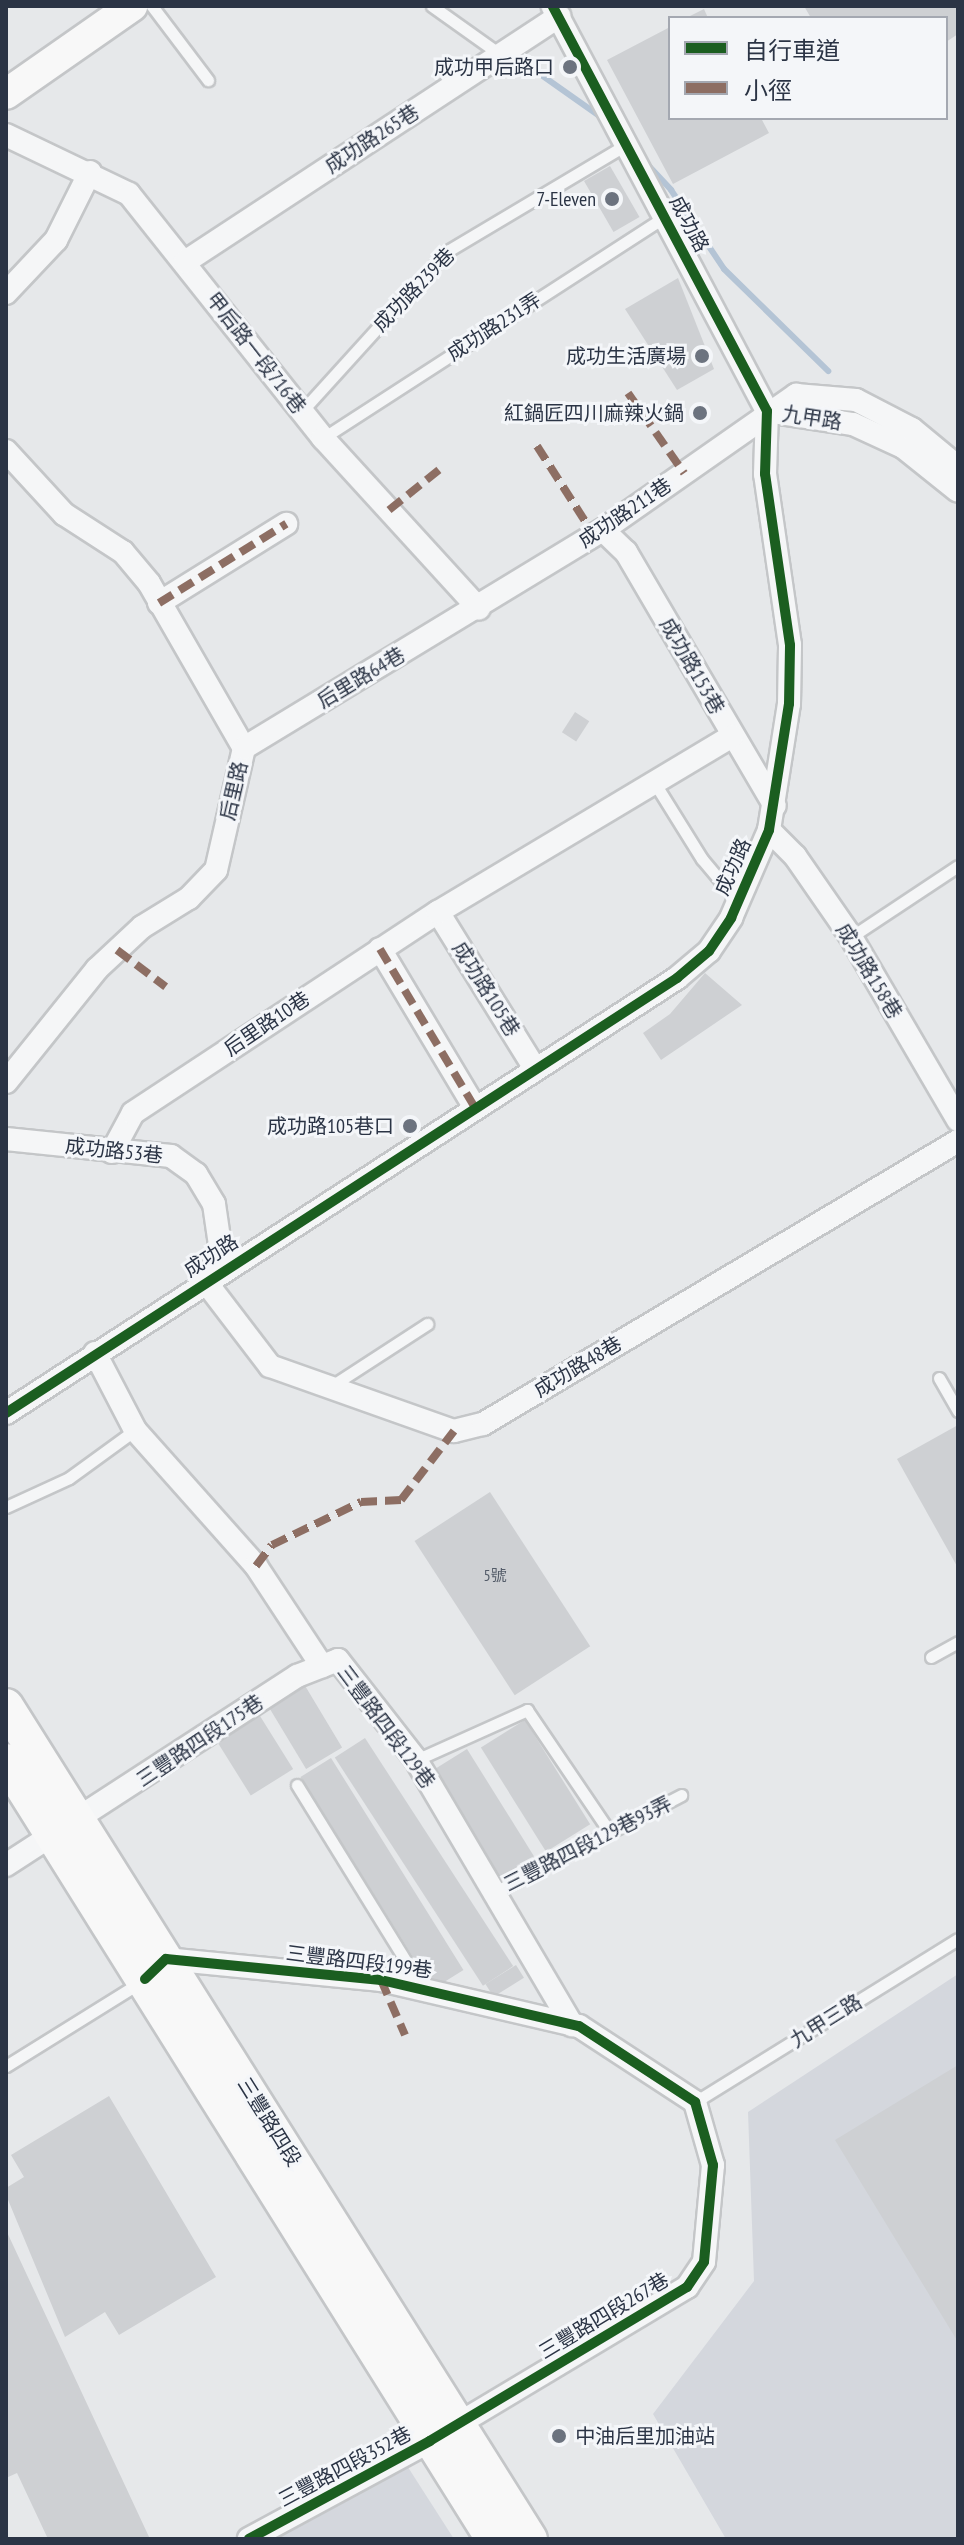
<!DOCTYPE html>
<html>
<head>
<meta charset="utf-8">
<style>
  body { margin:0 }
  #map { position:relative; width:964px; height:2545px; overflow:hidden; background:#e6e8ea; font-family:"PT Sans Narrow","Noto Sans TC",sans-serif }
  div>[style] { position:absolute }
  [style*='--x'] { left:calc(var(--x)*1px); top:calc(var(--y)*1px); width:calc(var(--w)*1px); rotate:calc(var(--a)*1deg) }
  .built>* { inset:0; background:#d4d7dd }
  .stream>* { height:6px; margin:-3px; padding:0 3px; transform-origin:3px; border-radius:3px; background:#b4c4d5 }
  .building>* { inset:0; background:#ced0d3; transform-origin:0 0 }
  .roads { filter:drop-shadow(2px 0 #c4c6c8) drop-shadow(-2px 0 #c4c6c8) drop-shadow(0 2px #c4c6c8) drop-shadow(0 -2px #c4c6c8) }
  .service>* { height:11px; margin:-5.5px; padding:0 5.5px; transform-origin:5.5px; border-radius:5.5px; background:#f5f6f7 }
  .minor>* { height:22px; margin:-11px; padding:0 11px; transform-origin:11px; border-radius:11px; background:#f5f6f7 }
  .secondary>* { height:30px; margin:-15px; padding:0 15px; transform-origin:15px; border-radius:15px; background:#f8f8f8 }
  .primary>* { height:34px; margin:-17px; padding:0 17px; transform-origin:17px; border-radius:17px; background:#f8f8f8 }
  .quiet>* { height:8px; margin-top:-4px; transform-origin:0; background:repeating-linear-gradient(90deg,#8d6e63 0 16px,transparent 0 24px) }
  .cycleway>* { height:10px; margin:-5px; padding:0 5px; transform-origin:5px; border-radius:5px; background:#1b5e20 }
  .dots>* { width:22px; height:22px; translate:-50% -50%; box-sizing:border-box; border:4px solid #f4f6f9; border-radius:50% }
  span { translate:-50% -50%; white-space:nowrap; text-align:center; line-height:1.15; -webkit-text-stroke:6px #f4f6f9; paint-order:stroke }
  .number-label { font-size:16px; color:#545c69 }
  .number-label span { -webkit-text-stroke-width:0 }
  .poi-label { font-size:20px; color:#2b3445 }
  .right { translate:-100% -50%; text-align:right }
  .left { translate:0 -50%; text-align:left }
  .street-label { font-size:20px; color:#2b3445 }
  .frame { position:absolute; inset:0; border:8px solid #2b3445; pointer-events:none }
  .legend { position:absolute; left:668px; top:16px; width:280px; height:104px; box-sizing:border-box; background:#f4f6f9; border:2px solid #a4a8b1; margin:0; padding:10px 14px; list-style:none; font-size:24px; color:#2b3445 }
  .legend li { display:flex; align-items:center; gap:16px; height:40px }
  .legend b { width:40px; border:2px solid #a4a8b1 }
</style>
</head>
<body>
<div id="map">
  <div class="built">
    <div style="clip-path:polygon(958px 1974px,958px 2539px,726px 2539px,653px 2414px,754px 2281px,748px 2112px)"></div>
    <div style="clip-path:polygon(404px 2461px,454px 2539px,275px 2539px)"></div>
  </div>
  <div class="stream">
    <div style="--x:513;--y:55;--w:108;--a:35.2"></div>
    <div style="--x:648;--y:165;--w:34;--a:47"></div>
    <div style="--x:671;--y:190;--w:95;--a:56.1"></div>
    <div style="--x:724;--y:269;--w:146;--a:44.4"></div>
  </div>
  <div class="building">
    <div style="clip-path:polygon(804px 6px,958px 6px,958px 34px,946px 42px,946px 18px,811px 18px)"></div>
    <div style="clip-path:polygon(704px 9px,708px 18px,686px 18px)"></div>
    <div style="clip-path:polygon(670px 27px,670px 118px,761px 118px,769px 133px,673px 184px,607px 60px)"></div>
    <div style="left:610px;top:166px;width:59px;height:30px;rotate:60deg"></div>
    <div style="clip-path:polygon(678px 278px,714px 369px,677px 390px,625px 309px)"></div>
    <div style="left:575px;top:712px;width:17px;height:24px;rotate:33deg"></div>
    <div style="clip-path:polygon(705px 973px,742px 1005px,661px 1060px,643px 1033px,670px 1014px)"></div>
    <div style="clip-path:polygon(958px 1425px,958px 1568px,897px 1459px)"></div>
    <div style="left:490px;top:1492px;width:184px;height:90px;rotate:57deg"></div>
    <div style="left:304px;top:1684px;width:74px;height:42px;rotate:59deg"></div>
    <div style="left:255px;top:1708px;width:72px;height:50px;rotate:58deg"></div>
    <div style="left:525px;top:1720px;width:123px;height:52px;rotate:58deg"></div>
    <div style="left:365px;top:1738px;width:272px;height:36px;rotate:57deg"></div>
    <div style="left:467px;top:1749px;width:129px;height:44px;rotate:58deg"></div>
    <div style="left:331px;top:1758px;width:250px;height:36px;rotate:58deg"></div>
    <div style="left:516px;top:1965px;width:15px;height:36px;rotate:58deg"></div>
    <div style="clip-path:polygon(958px 2065px,958px 2342px,835px 2140px)"></div>
    <div style="clip-path:polygon(109px 2096px,216px 2277px,119px 2335px,105px 2312px,65px 2337px,6px 2195px,6px 2188px,24px 2177px,11px 2155px)"></div>
    <div style="clip-path:polygon(6px 2230px,150px 2539px,48px 2539px,17px 2473px,6px 2478px)"></div>
  </div>
  <div class="roads">
    <div class="service">
      <div style="--x:152;--y:6;--w:93;--a:52.9"></div>
      <div style="--x:432;--y:6;--w:85;--a:35.4"></div>
      <div style="--x:302;--y:411;--w:215;--a:-47.8"></div>
      <div style="--x:446;--y:252;--w:211;--a:-30.8"></div>
      <div style="--x:323;--y:438;--w:407;--a:-32.9"></div>
      <div style="--x:654;--y:782;--w:91;--a:58.1"></div>
      <div style="--x:702;--y:859;--w:30;--a:50"></div>
      <div style="--x:721;--y:882;--w:23;--a:31"></div>
      <div style="--x:851;--y:937;--w:128;--a:-33.6"></div>
      <div style="--x:939;--y:1378;--w:38;--a:60"></div>
      <div style="--x:330;--y:1387;--w:116;--a:-33"></div>
      <div style="--x:6;--y:1507;--w:69;--a:-24.7"></div>
      <div style="--x:69;--y:1478;--w:82;--a:-36"></div>
      <div style="--x:931;--y:1657;--w:31;--a:-29"></div>
      <div style="--x:416;--y:1760;--w:122;--a:-24.2"></div>
      <div style="--x:527;--y:1710;--w:146;--a:55.9"></div>
      <div style="--x:297;--y:1785;--w:238;--a:58.3"></div>
      <div style="--x:495;--y:1892;--w:210;--a:-27.5"></div>
      <div style="--x:6;--y:2066;--w:159;--a:-31.9"></div>
      <div style="--x:695;--y:2102;--w:309;--a:-31.8"></div>
    </div>
    <div class="minor">
      <div style="--x:6;--y:135;--w:136;--a:25.6"></div>
      <div style="--x:129;--y:194;--w:312;--a:51.5"></div>
      <div style="--x:323;--y:438;--w:231;--a:47.6"></div>
      <div style="--x:185;--y:262;--w:448;--a:-33.3"></div>
      <div style="--x:6;--y:293;--w:73;--a:-46.7"></div>
      <div style="--x:56;--y:240;--w:76;--a:-63.4"></div>
      <div style="--x:767;--y:411;--w:87;--a:8.6"></div>
      <div style="--x:853;--y:424;--w:55;--a:24.7"></div>
      <div style="--x:903;--y:447;--w:70;--a:38.7"></div>
      <div style="--x:6;--y:451;--w:86;--a:47.4"></div>
      <div style="--x:64;--y:514;--w:70;--a:32.8"></div>
      <div style="--x:123;--y:552;--w:40;--a:50"></div>
      <div style="--x:149;--y:583;--w:190;--a:60.1"></div>
      <div style="--x:244;--y:748;--w:125;--a:102.9"></div>
      <div style="--x:216;--y:870;--w:39;--a:134"></div>
      <div style="--x:189;--y:898;--w:55;--a:148.3"></div>
      <div style="--x:142;--y:927;--w:62;--a:137"></div>
      <div style="--x:97;--y:969;--w:145;--a:128.8"></div>
      <div style="--x:603;--y:530;--w:32;--a:44"></div>
      <div style="--x:626;--y:552;--w:294;--a:59.6"></div>
      <div style="--x:159;--y:603;--w:150;--a:-31.9"></div>
      <div style="--x:244;--y:748;--w:420;--a:-31.3"></div>
      <div style="--x:603;--y:530;--w:236;--a:-35"></div>
      <div style="--x:796;--y:395;--w:60;--a:4.8"></div>
      <div style="--x:856;--y:400;--w:63;--a:27.4"></div>
      <div style="--x:912;--y:429;--w:60;--a:39.6"></div>
      <div style="--x:769;--y:830;--w:37;--a:45"></div>
      <div style="--x:795;--y:856;--w:98;--a:55.3"></div>
      <div style="--x:851;--y:937;--w:212;--a:59.7"></div>
      <div style="--x:438;--y:912;--w:182;--a:58.2"></div>
      <div style="--x:380;--y:949;--w:183;--a:59.1"></div>
      <div style="--x:6;--y:1139;--w:166;--a:5.9"></div>
      <div style="--x:171;--y:1156;--w:31;--a:36"></div>
      <div style="--x:196;--y:1174;--w:35;--a:59"></div>
      <div style="--x:214;--y:1204;--w:49;--a:81.7"></div>
      <div style="--x:221;--y:1252;--w:33;--a:119"></div>
      <div style="--x:205;--y:1281;--w:107;--a:52.6"></div>
      <div style="--x:270;--y:1366;--w:195;--a:19.5"></div>
      <div style="--x:454;--y:1431;--w:30;--a:-14"></div>
      <div style="--x:483;--y:1424;--w:553;--a:-30.79"></div>
      <div style="--x:112;--y:1152;--w:44;--a:-61.7"></div>
      <div style="--x:133;--y:1113;--w:365;--a:-33.4"></div>
      <div style="--x:438;--y:912;--w:343;--a:-30.9"></div>
      <div style="--x:95;--y:1353;--w:87;--a:62.5"></div>
      <div style="--x:135;--y:1430;--w:182;--a:48.3"></div>
      <div style="--x:256;--y:1566;--w:120;--a:56.6"></div>
      <div style="--x:6;--y:1413;--w:800;--a:-32.95"></div>
      <div style="--x:677;--y:978;--w:42;--a:-40.2"></div>
      <div style="--x:709;--y:951;--w:40;--a:-56"></div>
      <div style="--x:731;--y:918;--w:96;--a:-66.6"></div>
      <div style="--x:769;--y:830;--w:128;--a:-81"></div>
      <div style="--x:789;--y:704;--w:59;--a:-89"></div>
      <div style="--x:790;--y:645;--w:173;--a:-98.3"></div>
      <div style="--x:765;--y:474;--w:63;--a:-88.2"></div>
      <div style="--x:767;--y:411;--w:458;--a:-117.9"></div>
      <div style="--x:6;--y:1865;--w:347;--a:-33"></div>
      <div style="--x:297;--y:1676;--w:44;--a:-21.3"></div>
      <div style="--x:338;--y:1660;--w:127;--a:52"></div>
      <div style="--x:416;--y:1760;--w:308;--a:59.5"></div>
      <div style="--x:159;--y:1966;--w:10;--a:-45"></div>
      <div style="--x:166;--y:1959;--w:216;--a:5.6"></div>
      <div style="--x:381;--y:1980;--w:203;--a:13.1"></div>
      <div style="--x:579;--y:2026;--w:139;--a:33.2"></div>
      <div style="--x:695;--y:2102;--w:66;--a:74.1"></div>
      <div style="--x:713;--y:2165;--w:97;--a:95.3"></div>
      <div style="--x:704;--y:2262;--w:30;--a:124"></div>
      <div style="--x:687;--y:2287;--w:300;--a:149.1"></div>
      <div style="--x:430;--y:2441;--w:206;--a:151.6"></div>
    </div>
    <div class="secondary">
      <div style="--x:6;--y:94;--w:154;--a:-34.9"></div>
    </div>
    <div class="primary">
      <div style="--x:6;--y:1706;--w:984;--a:57.83"></div>
      <div style="--x:6;--y:1761;--w:918;--a:57.95"></div>
    </div>
  </div>
  <div class="quiet">
    <div style="--x:628;--y:393;--w:98;--a:55"></div>
    <div style="--x:537;--y:446;--w:106;--a:57.4"></div>
    <div style="--x:389;--y:510;--w:70;--a:-38.7"></div>
    <div style="--x:159;--y:603;--w:150;--a:-31.9"></div>
    <div style="--x:380;--y:949;--w:183;--a:59.1"></div>
    <div style="--x:117;--y:950;--w:61;--a:37.1"></div>
    <div style="--x:256;--y:1566;--w:26;--a:-53"></div>
    <div style="--x:272;--y:1545;--w:99;--a:-25.8"></div>
    <div style="--x:361;--y:1502;--w:40;--a:-2.9"></div>
    <div style="--x:401;--y:1500;--w:87;--a:-52.5"></div>
    <div style="--x:381;--y:1980;--w:60;--a:66.4"></div>
  </div>
  <div class="cycleway">
    <div style="--x:6;--y:1413;--w:800;--a:-32.95"></div>
    <div style="--x:677;--y:978;--w:42;--a:-40.2"></div>
    <div style="--x:709;--y:951;--w:40;--a:-56"></div>
    <div style="--x:731;--y:918;--w:96;--a:-66.6"></div>
    <div style="--x:769;--y:830;--w:128;--a:-81"></div>
    <div style="--x:789;--y:704;--w:59;--a:-89"></div>
    <div style="--x:790;--y:645;--w:173;--a:-98.3"></div>
    <div style="--x:765;--y:474;--w:63;--a:-88.2"></div>
    <div style="--x:767;--y:411;--w:458;--a:-117.9"></div>
    <div style="--x:145;--y:1979;--w:29;--a:-44"></div>
    <div style="--x:166;--y:1959;--w:216;--a:5.6"></div>
    <div style="--x:381;--y:1980;--w:203;--a:13.1"></div>
    <div style="--x:579;--y:2026;--w:139;--a:33.2"></div>
    <div style="--x:695;--y:2102;--w:66;--a:74.1"></div>
    <div style="--x:713;--y:2165;--w:97;--a:95.3"></div>
    <div style="--x:704;--y:2262;--w:30;--a:124"></div>
    <div style="--x:687;--y:2287;--w:300;--a:149.1"></div>
    <div style="--x:430;--y:2441;--w:206;--a:151.6"></div>
  </div>
  <div class="dots">
    <div style="left:570px;top:67px;background:#6c737f"></div>
    <div style="left:612px;top:199px;background:#6c737f"></div>
    <div style="left:702px;top:356px;background:#6c737f"></div>
    <div style="left:700px;top:413px;background:#6c737f"></div>
    <div style="left:410px;top:1126px;background:#6c737f"></div>
    <div style="left:559px;top:2436px;background:#6c737f"></div>
  </div>
  <div class="number-label">
    <span style="left:495px;top:1575px">5號</span>
  </div>
  <div class="poi-label">
    <span class="right" style="left:554px;top:67px">成功甲后路口</span>
    <span class="right" style="left:596px;top:199px">7-Eleven</span>
    <span class="right" style="left:686px;top:356px">成功生活廣場</span>
    <span class="right" style="left:684px;top:413px">紅鍋匠四川麻辣火鍋</span>
    <span class="right" style="left:394px;top:1126px">成功路105巷口</span>
    <span class="left" style="left:575px;top:2436px">中油后里加油站</span>
  </div>
  <div class="street-label">
    <span style="left:372px;top:139px;rotate:-33deg">成功路265巷</span>
    <span style="left:689px;top:224px;rotate:62deg">成功路</span>
    <span style="left:414px;top:290px;rotate:-46deg">成功路239巷</span>
    <span style="left:494px;top:327px;rotate:-33deg">成功路231弄</span>
    <span style="left:256px;top:353px;rotate:52deg">甲后路一段716巷</span>
    <span style="left:812px;top:418px;rotate:9deg">九甲路</span>
    <span style="left:625px;top:513px;rotate:-34deg">成功路211巷</span>
    <span style="left:692px;top:666px;rotate:60deg">成功路153巷</span>
    <span style="left:361px;top:678px;rotate:-31deg">后里路64巷</span>
    <span style="left:234px;top:791px;rotate:-77deg">后里路</span>
    <span style="left:733px;top:867px;rotate:-66deg">成功路</span>
    <span style="left:869px;top:971px;rotate:59deg">成功路158巷</span>
    <span style="left:486px;top:989px;rotate:58deg">成功路105巷</span>
    <span style="left:267px;top:1024px;rotate:-34deg">后里路10巷</span>
    <span style="left:114px;top:1151px;rotate:6deg">成功路53巷</span>
    <span style="left:211px;top:1256px;rotate:-33deg">成功路</span>
    <span style="left:578px;top:1367px;rotate:-31deg">成功路48巷</span>
    <span style="left:386px;top:1727px;rotate:53deg">三豐路四段129巷</span>
    <span style="left:200px;top:1741px;rotate:-34deg">三豐路四段175巷</span>
    <span style="left:588px;top:1844px;rotate:-27deg">三豐路四段129巷93弄</span>
    <span style="left:359px;top:1962px;rotate:7deg">三豐路四段199巷</span>
    <span style="left:826px;top:2021px;rotate:-32deg">九甲三路</span>
    <span style="left:269px;top:2122px;rotate:58deg">三豐路四段</span>
    <span style="left:604px;top:2316px;rotate:-31deg">三豐路四段267巷</span>
    <span style="left:345px;top:2467px;rotate:-28deg">三豐路四段352巷</span>
  </div>
  <div class="frame"></div>
  <ul class="legend">
  <li><b style="height:10px;background:#1b5e20"></b>自行車道</li>
  <li><b style="height:10px;background:#8d6e63"></b>小徑</li>
  </ul>
</div>
</body>
</html>
